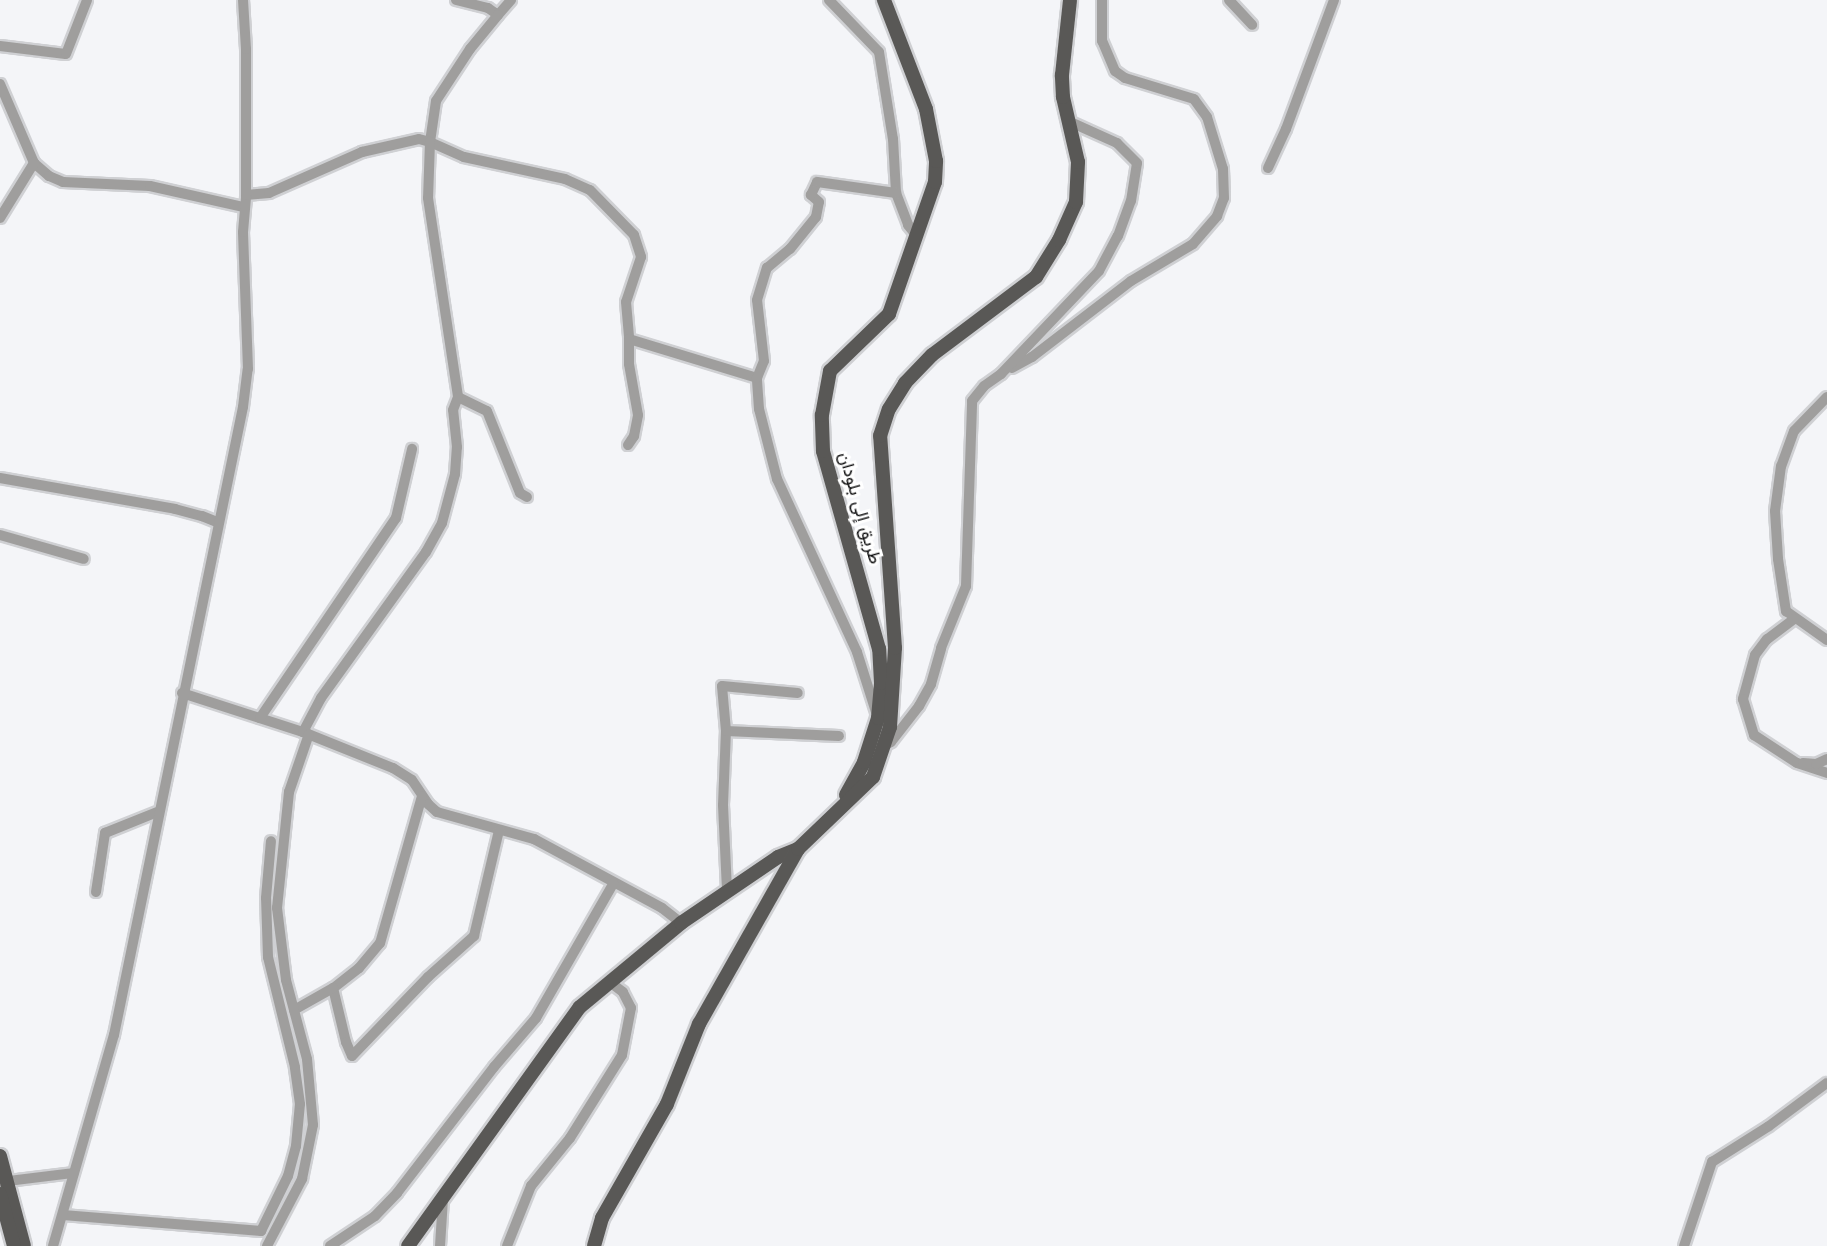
<!DOCTYPE html>
<html>
<head>
<meta charset="utf-8">
<style>
  body { margin:0 }
  #map { position:relative; width:1827px; height:1246px; overflow:hidden; background:#f4f5f8; font-family:"Work Sans",Vazirmatn,sans-serif }
  div>[style] { position:absolute }
  [style*='--x'] { left:calc(var(--x)*1px); top:calc(var(--y)*1px); width:calc(var(--w)*1px); rotate:calc(var(--a)*1deg) }
  .roads { filter:drop-shadow(2px 0 #cfd0d3) drop-shadow(-2px 0 #cfd0d3) drop-shadow(0 2px #cfd0d3) drop-shadow(0 -2px #cfd0d3) }
  .minor>* { height:10px; margin:-5px; padding:0 5px; transform-origin:5px; border-radius:5px; background:#9f9e9d }
  .major>* { height:14px; margin:-7px; padding:0 7px; transform-origin:7px; border-radius:7px; background:#595856 }
  span { translate:-50% -50%; white-space:nowrap; text-align:center; line-height:1.15; -webkit-text-stroke:6px #fff; paint-order:stroke }
  .street-label { font-size:18px; color:#0d0d0e }
</style>
</head>
<body>
<div id="map">
  <div class="roads">
    <div class="minor">
      <div style="--x:456;--y:0;--w:33;--a:14"></div>
      <div style="--x:488;--y:8;--w:12;--a:35"></div>
      <div style="--x:498;--y:15;--w:20;--a:-49"></div>
      <div style="--x:829;--y:0;--w:72;--a:46.1"></div>
      <div style="--x:879;--y:52;--w:88;--a:80.9"></div>
      <div style="--x:893;--y:139;--w:54;--a:86.8"></div>
      <div style="--x:896;--y:193;--w:34;--a:69"></div>
      <div style="--x:908;--y:225;--w:13;--a:51"></div>
      <div style="--x:1229;--y:0;--w:34;--a:47"></div>
      <div style="--x:498;--y:15;--w:44;--a:129.5"></div>
      <div style="--x:470;--y:49;--w:62;--a:123.2"></div>
      <div style="--x:436;--y:101;--w:41;--a:98.3"></div>
      <div style="--x:430;--y:142;--w:37;--a:24"></div>
      <div style="--x:464;--y:157;--w:103;--a:12.3"></div>
      <div style="--x:565;--y:179;--w:27;--a:24"></div>
      <div style="--x:590;--y:190;--w:63;--a:45.6"></div>
      <div style="--x:634;--y:235;--w:23;--a:72"></div>
      <div style="--x:641;--y:257;--w:47;--a:108.4"></div>
      <div style="--x:626;--y:302;--w:37;--a:85"></div>
      <div style="--x:629;--y:339;--w:134;--a:16.9"></div>
      <div style="--x:0;--y:46;--w:66;--a:6.9"></div>
      <div style="--x:66;--y:54;--w:58;--a:-68.7"></div>
      <div style="--x:0;--y:84;--w:86;--a:66.7"></div>
      <div style="--x:34;--y:163;--w:20;--a:41"></div>
      <div style="--x:49;--y:176;--w:15;--a:23"></div>
      <div style="--x:63;--y:182;--w:87;--a:2.6"></div>
      <div style="--x:150;--y:186;--w:95;--a:12.7"></div>
      <div style="--x:1268;--y:168;--w:43;--a:-65.2"></div>
      <div style="--x:1286;--y:129;--w:138;--a:-69.6"></div>
      <div style="--x:246;--y:195;--w:23;--a:-5"></div>
      <div style="--x:269;--y:193;--w:102;--a:-23.8"></div>
      <div style="--x:362;--y:152;--w:58;--a:-12.8"></div>
      <div style="--x:419;--y:139;--w:11;--a:15"></div>
      <div style="--x:430;--y:142;--w:56;--a:92"></div>
      <div style="--x:428;--y:198;--w:201;--a:81.4"></div>
      <div style="--x:458;--y:397;--w:32;--a:26"></div>
      <div style="--x:487;--y:411;--w:88;--a:68.1"></div>
      <div style="--x:520;--y:493;--w:8;--a:30"></div>
      <div style="--x:0;--y:218;--w:65;--a:-58.3"></div>
      <div style="--x:1012;--y:368;--w:23;--a:-29"></div>
      <div style="--x:1032;--y:357;--w:125;--a:-37.5"></div>
      <div style="--x:1131;--y:281;--w:72;--a:-30.8"></div>
      <div style="--x:1193;--y:244;--w:37;--a:-49"></div>
      <div style="--x:1217;--y:216;--w:19;--a:-69"></div>
      <div style="--x:1224;--y:198;--w:29;--a:-92"></div>
      <div style="--x:1223;--y:169;--w:54;--a:-107.1"></div>
      <div style="--x:1207;--y:117;--w:22;--a:-126"></div>
      <div style="--x:1194;--y:99;--w:72;--a:-163.1"></div>
      <div style="--x:1125;--y:78;--w:12;--a:-145"></div>
      <div style="--x:1115;--y:71;--w:33;--a:-113"></div>
      <div style="--x:1102;--y:41;--w:41;--a:-90"></div>
      <div style="--x:1827;--y:397;--w:47;--a:134.1"></div>
      <div style="--x:1794;--y:431;--w:37;--a:110"></div>
      <div style="--x:1781;--y:466;--w:45;--a:97.6"></div>
      <div style="--x:1775;--y:511;--w:48;--a:86.4"></div>
      <div style="--x:1778;--y:559;--w:53;--a:81.3"></div>
      <div style="--x:1786;--y:611;--w:50;--a:35.3"></div>
      <div style="--x:628;--y:445;--w:11;--a:-56"></div>
      <div style="--x:634;--y:436;--w:21;--a:-79"></div>
      <div style="--x:638;--y:415;--w:52;--a:-100"></div>
      <div style="--x:629;--y:364;--w:25;--a:-90"></div>
      <div style="--x:0;--y:478;--w:178;--a:10"></div>
      <div style="--x:175;--y:509;--w:28;--a:15"></div>
      <div style="--x:202;--y:516;--w:18;--a:22"></div>
      <div style="--x:0;--y:535;--w:87;--a:15.9"></div>
      <div style="--x:1794;--y:619;--w:34;--a:143"></div>
      <div style="--x:1767;--y:639;--w:20;--a:127"></div>
      <div style="--x:1755;--y:655;--w:46;--a:105.3"></div>
      <div style="--x:1743;--y:699;--w:38;--a:73"></div>
      <div style="--x:1754;--y:735;--w:51;--a:33.1"></div>
      <div style="--x:1797;--y:763;--w:32;--a:18"></div>
      <div style="--x:182;--y:693;--w:127;--a:17.9"></div>
      <div style="--x:303;--y:732;--w:97;--a:21.8"></div>
      <div style="--x:393;--y:768;--w:22;--a:32"></div>
      <div style="--x:412;--y:780;--w:29;--a:56"></div>
      <div style="--x:428;--y:804;--w:12;--a:42"></div>
      <div style="--x:437;--y:812;--w:101;--a:15.6"></div>
      <div style="--x:534;--y:839;--w:145;--a:28.3"></div>
      <div style="--x:662;--y:908;--w:24;--a:38"></div>
      <div style="--x:876;--y:712;--w:63;--a:-107.6"></div>
      <div style="--x:857;--y:652;--w:191;--a:-114.8"></div>
      <div style="--x:777;--y:479;--w:72;--a:-104.4"></div>
      <div style="--x:759;--y:409;--w:31;--a:-94"></div>
      <div style="--x:757;--y:378;--w:18;--a:-68"></div>
      <div style="--x:764;--y:361;--w:61;--a:-96.5"></div>
      <div style="--x:757;--y:300;--w:34;--a:-73"></div>
      <div style="--x:767;--y:268;--w:30;--a:-40"></div>
      <div style="--x:790;--y:249;--w:41;--a:-50.9"></div>
      <div style="--x:816;--y:217;--w:15;--a:-79"></div>
      <div style="--x:819;--y:202;--w:11;--a:-139"></div>
      <div style="--x:811;--y:195;--w:14;--a:-65"></div>
      <div style="--x:817;--y:182;--w:80;--a:7.9"></div>
      <div style="--x:260;--y:718;--w:242;--a:-55.8"></div>
      <div style="--x:396;--y:518;--w:71;--a:-76.9"></div>
      <div style="--x:726;--y:731;--w:113;--a:2.5"></div>
      <div style="--x:303;--y:732;--w:38;--a:-62"></div>
      <div style="--x:321;--y:698;--w:180;--a:-54.3"></div>
      <div style="--x:426;--y:552;--w:33;--a:-61"></div>
      <div style="--x:442;--y:523;--w:51;--a:-75.1"></div>
      <div style="--x:455;--y:474;--w:27;--a:-86"></div>
      <div style="--x:457;--y:447;--w:37;--a:-96"></div>
      <div style="--x:453;--y:410;--w:14;--a:-69"></div>
      <div style="--x:884;--y:746;--w:8;--a:-30"></div>
      <div style="--x:891;--y:742;--w:46;--a:-52.1"></div>
      <div style="--x:919;--y:706;--w:25;--a:-61"></div>
      <div style="--x:931;--y:684;--w:37;--a:-74"></div>
      <div style="--x:941;--y:648;--w:67;--a:-68"></div>
      <div style="--x:966;--y:586;--w:185;--a:-88.1"></div>
      <div style="--x:972;--y:401;--w:19;--a:-51"></div>
      <div style="--x:984;--y:386;--w:21;--a:-35"></div>
      <div style="--x:1001;--y:374;--w:142;--a:-46.4"></div>
      <div style="--x:1099;--y:271;--w:40;--a:-62"></div>
      <div style="--x:1118;--y:236;--w:37;--a:-70"></div>
      <div style="--x:1131;--y:201;--w:38;--a:-81"></div>
      <div style="--x:1137;--y:163;--w:28;--a:-135"></div>
      <div style="--x:1117;--y:143;--w:54;--a:-155.8"></div>
      <div style="--x:1803;--y:763;--w:13;--a:4"></div>
      <div style="--x:1816;--y:764;--w:12;--a:-24"></div>
      <div style="--x:422;--y:796;--w:153;--a:105.9"></div>
      <div style="--x:380;--y:943;--w:33;--a:130"></div>
      <div style="--x:359;--y:968;--w:33;--a:142"></div>
      <div style="--x:333;--y:988;--w:56;--a:76.5"></div>
      <div style="--x:346;--y:1042;--w:15;--a:67"></div>
      <div style="--x:352;--y:1056;--w:110;--a:-46.1"></div>
      <div style="--x:428;--y:977;--w:62;--a:-41.7"></div>
      <div style="--x:474;--y:936;--w:109;--a:-76.7"></div>
      <div style="--x:727;--y:890;--w:85;--a:-92.7"></div>
      <div style="--x:723;--y:805;--w:74;--a:-87.7"></div>
      <div style="--x:726;--y:731;--w:45;--a:-95.1"></div>
      <div style="--x:722;--y:686;--w:76;--a:5.3"></div>
      <div style="--x:96;--y:892;--w:60;--a:-81.3"></div>
      <div style="--x:105;--y:833;--w:56;--a:-22"></div>
      <div style="--x:294;--y:1010;--w:45;--a:-29.4"></div>
      <div style="--x:0;--y:1182;--w:74;--a:-7"></div>
      <div style="--x:63;--y:1215;--w:199;--a:4.6"></div>
      <div style="--x:261;--y:1231;--w:61;--a:-63.9"></div>
      <div style="--x:288;--y:1176;--w:31;--a:-75"></div>
      <div style="--x:296;--y:1146;--w:42;--a:-84.6"></div>
      <div style="--x:300;--y:1104;--w:37;--a:-98"></div>
      <div style="--x:295;--y:1067;--w:113;--a:-103.8"></div>
      <div style="--x:268;--y:957;--w:59;--a:-91.9"></div>
      <div style="--x:266;--y:898;--w:57;--a:-85"></div>
      <div style="--x:53;--y:1246;--w:220;--a:-73.9"></div>
      <div style="--x:114;--y:1035;--w:641;--a:-78.39"></div>
      <div style="--x:243;--y:407;--w:38;--a:-83"></div>
      <div style="--x:248;--y:369;--w:137;--a:-92.1"></div>
      <div style="--x:243;--y:232;--w:37;--a:-85"></div>
      <div style="--x:246;--y:195;--w:146;--a:-90"></div>
      <div style="--x:246;--y:49;--w:49;--a:-93.5"></div>
      <div style="--x:267;--y:1246;--w:76;--a:-62.4"></div>
      <div style="--x:302;--y:1179;--w:55;--a:-78.5"></div>
      <div style="--x:313;--y:1125;--w:66;--a:-95.2"></div>
      <div style="--x:307;--y:1059;--w:82;--a:-104.9"></div>
      <div style="--x:286;--y:980;--w:73;--a:-97.1"></div>
      <div style="--x:277;--y:908;--w:117;--a:-84.1"></div>
      <div style="--x:289;--y:792;--w:61;--a:-71"></div>
      <div style="--x:330;--y:1246;--w:54;--a:-33.7"></div>
      <div style="--x:375;--y:1216;--w:32;--a:-46"></div>
      <div style="--x:397;--y:1193;--w:159;--a:-52.4"></div>
      <div style="--x:494;--y:1067;--w:65;--a:-49.4"></div>
      <div style="--x:536;--y:1018;--w:155;--a:-60.1"></div>
      <div style="--x:440;--y:1246;--w:48;--a:-86.4"></div>
      <div style="--x:507;--y:1246;--w:65;--a:-68.2"></div>
      <div style="--x:531;--y:1186;--w:62;--a:-50.9"></div>
      <div style="--x:570;--y:1138;--w:98;--a:-57.9"></div>
      <div style="--x:622;--y:1055;--w:48;--a:-79.2"></div>
      <div style="--x:631;--y:1008;--w:18;--a:-117"></div>
      <div style="--x:623;--y:992;--w:15;--a:-143"></div>
      <div style="--x:1684;--y:1246;--w:89;--a:-71.6"></div>
      <div style="--x:1712;--y:1162;--w:67;--a:-32.3"></div>
      <div style="--x:1769;--y:1126;--w:72;--a:-36.6"></div>
    </div>
    <div class="major">
      <div style="--x:846;--y:795;--w:38;--a:-61"></div>
      <div style="--x:864;--y:762;--w:46;--a:-72.3"></div>
      <div style="--x:878;--y:718;--w:35;--a:-85"></div>
      <div style="--x:881;--y:683;--w:34;--a:-93"></div>
      <div style="--x:879;--y:649;--w:206;--a:-105.8"></div>
      <div style="--x:823;--y:451;--w:36;--a:-92"></div>
      <div style="--x:822;--y:415;--w:45;--a:-79.7"></div>
      <div style="--x:830;--y:371;--w:82;--a:-44"></div>
      <div style="--x:889;--y:314;--w:140;--a:-70.8"></div>
      <div style="--x:935;--y:182;--w:21;--a:-87"></div>
      <div style="--x:936;--y:161;--w:53;--a:-100.9"></div>
      <div style="--x:926;--y:109;--w:117;--a:-111.1"></div>
      <div style="--x:0;--y:1156;--w:93;--a:75.1"></div>
      <div style="--x:0;--y:1194;--w:54;--a:74.9"></div>
      <div style="--x:408;--y:1246;--w:294;--a:-54.3"></div>
      <div style="--x:580;--y:1007;--w:131;--a:-39.7"></div>
      <div style="--x:681;--y:923;--w:117;--a:-34.2"></div>
      <div style="--x:778;--y:857;--w:22;--a:-22"></div>
      <div style="--x:594;--y:1246;--w:29;--a:-74"></div>
      <div style="--x:602;--y:1218;--w:131;--a:-60.3"></div>
      <div style="--x:667;--y:1104;--w:86;--a:-68.2"></div>
      <div style="--x:699;--y:1024;--w:201;--a:-60.5"></div>
      <div style="--x:798;--y:849;--w:104;--a:-43.8"></div>
      <div style="--x:873;--y:777;--w:53;--a:-71.2"></div>
      <div style="--x:890;--y:727;--w:79;--a:-86.4"></div>
      <div style="--x:895;--y:648;--w:213;--a:-94"></div>
      <div style="--x:880;--y:436;--w:28;--a:-72"></div>
      <div style="--x:889;--y:409;--w:31;--a:-58"></div>
      <div style="--x:905;--y:383;--w:39;--a:-46"></div>
      <div style="--x:932;--y:355;--w:130;--a:-36.9"></div>
      <div style="--x:1036;--y:277;--w:44;--a:-58.1"></div>
      <div style="--x:1059;--y:240;--w:42;--a:-65.9"></div>
      <div style="--x:1076;--y:202;--w:40;--a:-87.1"></div>
      <div style="--x:1078;--y:162;--w:67;--a:-103"></div>
      <div style="--x:1063;--y:97;--w:22;--a:-93"></div>
      <div style="--x:1062;--y:75;--w:75;--a:-83.9"></div>
    </div>
  </div>
  <div class="street-label">
    <span style="left:860px;top:508px;rotate:74deg">طريق إلى بلودان</span>
  </div>
</div>
</body>
</html>
